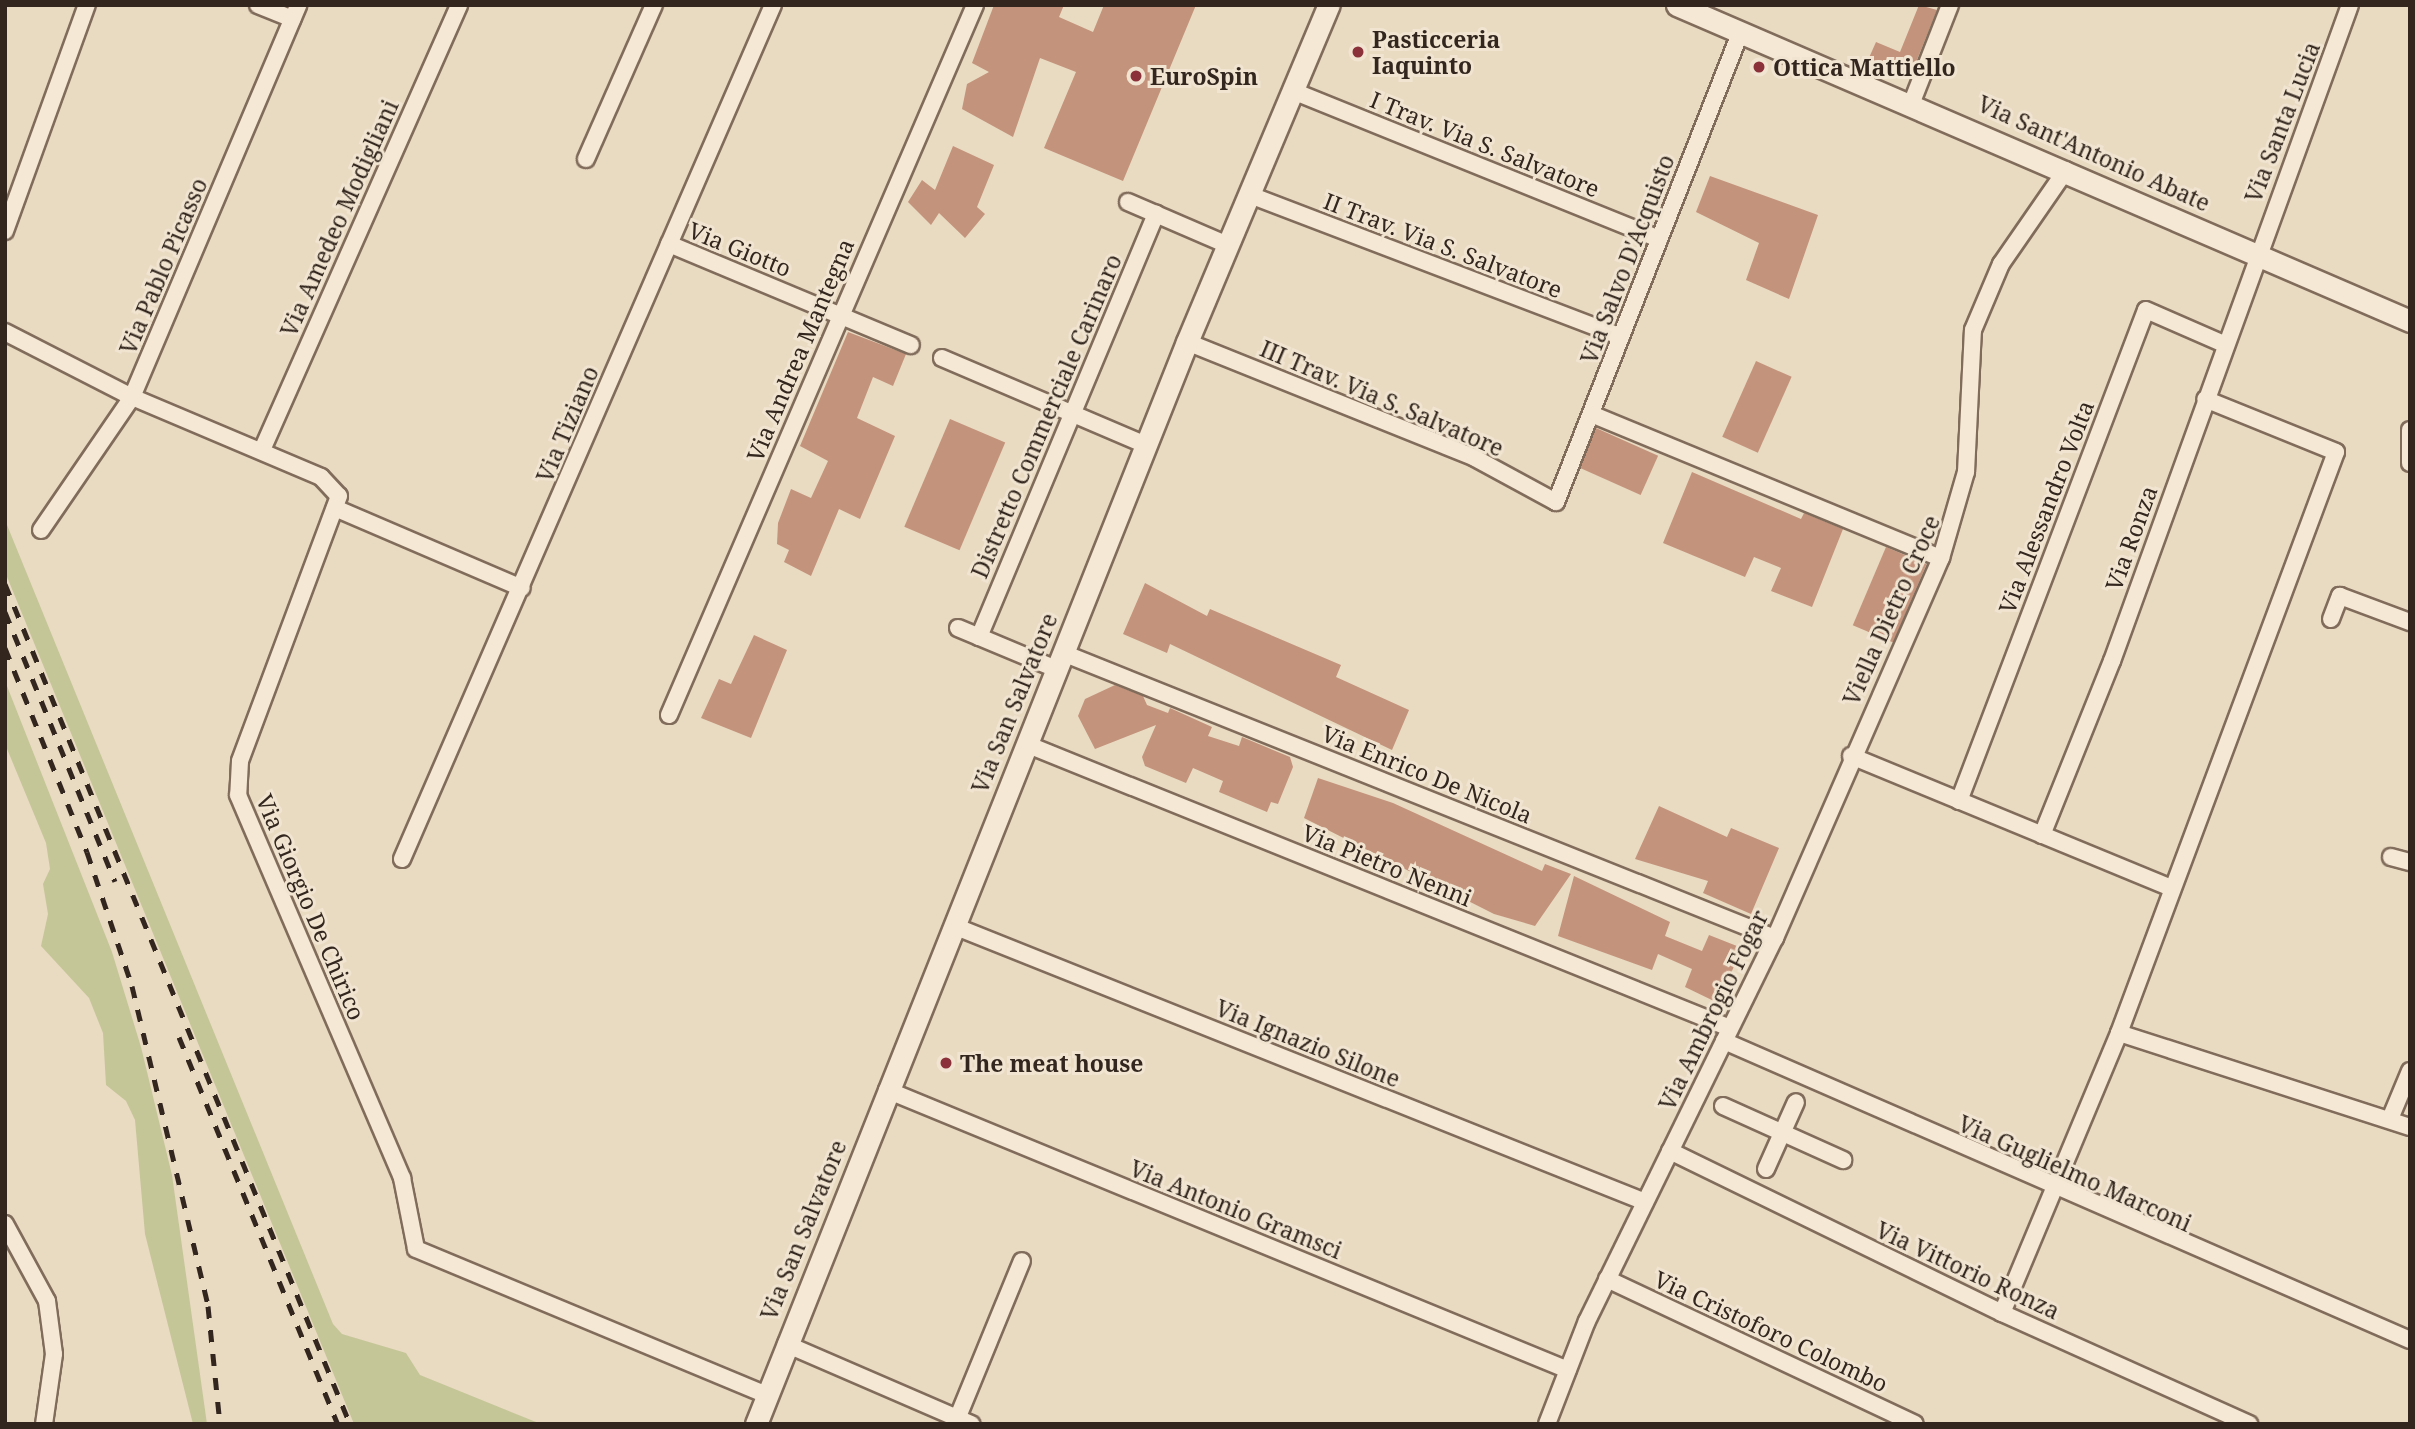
<!DOCTYPE html>
<html>
<head>
<meta charset="utf-8">
<style>
  body { margin:0 }
  #map { position:relative; width:2415px; height:1429px; overflow:hidden; background:#e9dac2; font-family:"Noto Serif",serif }
  div>[style] { position:absolute }
  [style*='--x'] { left:calc(var(--x)*1px); top:calc(var(--y)*1px); width:calc(var(--w)*1px); rotate:calc(var(--a)*1deg) }
  .green>* { inset:0; background:#c5c698 }
  .building>* { inset:0; background:#c4937c; transform-origin:0 0 }
  .roads { filter:drop-shadow(2px 0 #816c5b) drop-shadow(-2px 0 #816c5b) drop-shadow(0 2px #816c5b) drop-shadow(0 -2px #816c5b) }
  .street>* { height:16px; margin:-8px; padding:0 8px; transform-origin:8px; border-radius:8px; background:#f5e8d5 }
  .secondary>* { height:21px; margin:-10.5px; padding:0 10.5px; transform-origin:10.5px; border-radius:10.5px; background:#f5e8d5 }
  .rail>* { height:5px; margin-top:-2.5px; transform-origin:0; background:repeating-linear-gradient(90deg,#32261e 0 12px,transparent 0 24px) }
  .dots>* { width:19px; height:19px; translate:-50% -50%; box-sizing:border-box; border:4px solid #f1e5d1; border-radius:50% }
  span { translate:-50% -50%; white-space:nowrap; text-align:center; line-height:1.15; -webkit-text-stroke:6px #f1e5d1; paint-order:stroke }
  .poi-label { font-size:23px; color:#32261e; font-weight:700 }
  .left { translate:0 -50%; text-align:left }
  .street-label { font-size:23px; color:#32261e }
  .frame { position:absolute; inset:0; border:7px solid #32261e; pointer-events:none }
</style>
</head>
<body>
<div id="map">
  <div class="green">
    <div style="clip-path:polygon(5px 520px,333px 1324px,342px 1334px,406px 1353px,420px 1375px,541px 1424px,354px 1424px,5px 572px)"></div>
    <div style="clip-path:polygon(5px 681px,112px 952px,141px 1047px,172px 1175px,207px 1424px,193px 1424px,145px 1234px,135px 1120px,126px 1101px,106px 1085px,103px 1033px,89px 998px,41px 946px,48px 914px,43px 884px,50px 869px,46px 843px,5px 744px)"></div>
  </div>
  <div class="building">
    <div style="clip-path:polygon(994px 5px,1064px 5px,1059px 17px,1093px 32px,1104px 5px,1196px 5px,1123px 181px,1044px 148px,1076px 72px,1040px 58px,1013px 137px,962px 109px,967px 84px,989px 72px,972px 63px)"></div>
    <div style="clip-path:polygon(1919px 5px,1937px 10px,1910px 77px,1868px 60px,1876px 42px,1900px 52px)"></div>
    <div style="clip-path:polygon(953px 146px,994px 165px,977px 207px,985px 214px,965px 238px,939px 213px,931px 225px,908px 202px,922px 180px,935px 190px)"></div>
    <div style="clip-path:polygon(1710px 176px,1818px 215px,1789px 299px,1746px 280px,1759px 243px,1696px 212px)"></div>
    <div style="clip-path:polygon(848px 332px,906px 354px,893px 386px,873px 377px,857px 418px,895px 436px,860px 519px,839px 509px,811px 576px,784px 562px,789px 550px,777px 544px,778px 523px,791px 489px,811px 498px,828px 461px,800px 446px)"></div>
    <div style="left:1756px;top:361px;width:39px;height:83px;rotate:24deg"></div>
    <div style="left:950px;top:419px;width:60px;height:117px;rotate:23deg"></div>
    <div style="left:1596px;top:428px;width:68px;height:43px;rotate:24deg"></div>
    <div style="clip-path:polygon(1692px 472px,1801px 519px,1804px 513px,1843px 529px,1812px 607px,1771px 591px,1781px 568px,1754px 557px,1745px 577px,1663px 543px)"></div>
    <div style="left:1886px;top:547px;width:44px;height:85px;rotate:23deg"></div>
    <div style="clip-path:polygon(1145px 583px,1207px 616px,1210px 609px,1341px 665px,1336px 677px,1409px 710px,1392px 750px,1170px 644px,1167px 653px,1123px 634px)"></div>
    <div style="clip-path:polygon(754px 635px,787px 650px,751px 738px,701px 718px,719px 679px,731px 684px)"></div>
    <div style="clip-path:polygon(1115px 685px,1143px 696px,1147px 705px,1168px 713px,1170px 708px,1212px 727px,1208px 736px,1239px 746px,1242px 737px,1290px 757px,1293px 767px,1278px 804px,1271px 802px,1267px 812px,1219px 792px,1223px 781px,1193px 768px,1186px 783px,1145px 766px,1142px 757px,1156px 725px,1095px 749px,1078px 716px,1085px 699px)"></div>
    <div style="clip-path:polygon(1318px 778px,1393px 803px,1542px 871px,1545px 864px,1571px 874px,1535px 926px,1494px 914px,1304px 818px)"></div>
    <div style="clip-path:polygon(1659px 806px,1727px 837px,1731px 828px,1779px 848px,1751px 914px,1703px 893px,1708px 881px,1635px 859px)"></div>
    <div style="clip-path:polygon(1574px 876px,1670px 922px,1665px 936px,1702px 951px,1709px 935px,1742px 948px,1718px 1003px,1685px 987px,1692px 969px,1658px 954px,1652px 970px,1558px 936px)"></div>
  </div>
  <div class="roads">
    <div class="street">
      <div style="--x:258;--y:5;--w:37;--a:22"></div>
      <div style="--x:1293;--y:91;--w:395;--a:22"></div>
      <div style="--x:1912;--y:102;--w:104;--a:-68.6"></div>
      <div style="--x:586;--y:159;--w:168;--a:-66.2"></div>
      <div style="--x:1250;--y:195;--w:397;--a:20.9"></div>
      <div style="--x:1128;--y:202;--w:109;--a:23.3"></div>
      <div style="--x:5;--y:231;--w:240;--a:-70.1"></div>
      <div style="--x:669;--y:244;--w:262;--a:22.7"></div>
      <div style="--x:5;--y:332;--w:143;--a:27.1"></div>
      <div style="--x:132;--y:397;--w:205;--a:22.9"></div>
      <div style="--x:321;--y:477;--w:26;--a:47"></div>
      <div style="--x:339;--y:496;--w:283;--a:110.5"></div>
      <div style="--x:240;--y:761;--w:34;--a:93"></div>
      <div style="--x:238;--y:795;--w:417;--a:66.8"></div>
      <div style="--x:402;--y:1178;--w:72;--a:78.8"></div>
      <div style="--x:416;--y:1249;--w:380;--a:22.6"></div>
      <div style="--x:1187;--y:342;--w:310;--a:21.9"></div>
      <div style="--x:1475;--y:458;--w:92;--a:28.5"></div>
      <div style="--x:1556;--y:502;--w:506;--a:-68.56"></div>
      <div style="--x:942;--y:358;--w:222;--a:23.1"></div>
      <div style="--x:1591;--y:414;--w:378;--a:22.4"></div>
      <div style="--x:2410;--y:430;--w:33;--a:90"></div>
      <div style="--x:262;--y:450;--w:487;--a:-66.1"></div>
      <div style="--x:335;--y:508;--w:203;--a:23.2"></div>
      <div style="--x:41;--y:530;--w:161;--a:-55.6"></div>
      <div style="--x:132;--y:397;--w:426;--a:-67"></div>
      <div style="--x:2331;--y:619;--w:25;--a:-69"></div>
      <div style="--x:2340;--y:596;--w:75;--a:20.4"></div>
      <div style="--x:958;--y:628;--w:106;--a:22.7"></div>
      <div style="--x:979;--y:637;--w:459;--a:-67.3"></div>
      <div style="--x:1063;--y:653;--w:767;--a:21.82"></div>
      <div style="--x:669;--y:715;--w:773;--a:-66.68"></div>
      <div style="--x:1026;--y:744;--w:759;--a:21.97"></div>
      <div style="--x:1851;--y:756;--w:346;--a:22.4"></div>
      <div style="--x:1959;--y:801;--w:525;--a:-69.15"></div>
      <div style="--x:2146;--y:310;--w:85;--a:23.6"></div>
      <div style="--x:2042;--y:835;--w:188;--a:-68.1"></div>
      <div style="--x:2112;--y:661;--w:698;--a:-70.06"></div>
      <div style="--x:2391;--y:857;--w:20;--a:15"></div>
      <div style="--x:402;--y:859;--w:931;--a:-66.52"></div>
      <div style="--x:954;--y:926;--w:744;--a:21.77"></div>
      <div style="--x:2119;--y:1033;--w:306;--a:17.9"></div>
      <div style="--x:1724;--y:1041;--w:748;--a:23.55"></div>
      <div style="--x:887;--y:1090;--w:736;--a:22.35"></div>
      <div style="--x:1723;--y:1106;--w:132;--a:24.2"></div>
      <div style="--x:2390;--y:1119;--w:52;--a:-67.4"></div>
      <div style="--x:1670;--y:1151;--w:369;--a:26"></div>
      <div style="--x:2002;--y:1313;--w:271;--a:24.2"></div>
      <div style="--x:1766;--y:1169;--w:73;--a:-65.9"></div>
      <div style="--x:5;--y:1224;--w:88;--a:61.4"></div>
      <div style="--x:47;--y:1301;--w:53;--a:82.5"></div>
      <div style="--x:54;--y:1354;--w:71;--a:98.1"></div>
      <div style="--x:1607;--y:1279;--w:340;--a:25.2"></div>
      <div style="--x:2002;--y:1313;--w:303;--a:-67.3"></div>
      <div style="--x:2119;--y:1033;--w:620;--a:-69.52"></div>
      <div style="--x:2336;--y:452;--w:141;--a:-158"></div>
      <div style="--x:786;--y:1344;--w:202;--a:23.4"></div>
      <div style="--x:955;--y:1424;--w:176;--a:-67.7"></div>
      <div style="--x:1547;--y:1424;--w:110;--a:-68.8"></div>
      <div style="--x:1587;--y:1321;--w:427;--a:-63.9"></div>
      <div style="--x:1775;--y:938;--w:415;--a:-66.4"></div>
      <div style="--x:1941;--y:558;--w:90;--a:-73.8"></div>
      <div style="--x:1966;--y:472;--w:142;--a:-87.2"></div>
      <div style="--x:1973;--y:330;--w:72;--a:-67"></div>
      <div style="--x:2001;--y:264;--w:114;--a:-55.3"></div>
    </div>
    <div class="secondary">
      <div style="--x:1677;--y:5;--w:798;--a:23.32"></div>
      <div style="--x:756;--y:1424;--w:1165;--a:-68.28"></div>
      <div style="--x:1187;--y:342;--w:366;--a:-67.2"></div>
    </div>
  </div>
  <div class="rail">
    <div style="--x:5;--y:584;--w:908;--a:67.67"></div>
    <div style="--x:5;--y:612;--w:291;--a:67.8"></div>
    <div style="--x:5;--y:648;--w:220;--a:68.1"></div>
    <div style="--x:87;--y:852;--w:141;--a:71.4"></div>
    <div style="--x:132;--y:986;--w:329;--a:76.6"></div>
    <div style="--x:208;--y:1306;--w:119;--a:84.2"></div>
    <div style="--x:179;--y:1037;--w:418;--a:67.7"></div>
  </div>
  <div class="dots">
    <div style="left:1358px;top:52px;background:#8a313a"></div>
    <div style="left:1759px;top:67px;background:#8a313a"></div>
    <div style="left:1136px;top:76px;background:#8a313a"></div>
    <div style="left:946px;top:1063px;background:#8a313a"></div>
  </div>
  <div class="poi-label">
    <span class="left" style="left:1372px;top:52px">Pasticceria<br>Iaquinto</span>
    <span class="left" style="left:1773px;top:67px">Ottica Mattiello</span>
    <span class="left" style="left:1150px;top:76px">EuroSpin</span>
    <span class="left" style="left:960px;top:1063px">The meat house</span>
  </div>
  <div class="street-label">
    <span style="left:2282px;top:122px;rotate:-69deg">Via Santa Lucia</span>
    <span style="left:1485px;top:144px;rotate:22deg">I Trav. Via S. Salvatore</span>
    <span style="left:2094px;top:153px;rotate:24deg">Via Sant'Antonio Abate</span>
    <span style="left:339px;top:218px;rotate:-66deg">Via Amedeo Modigliani</span>
    <span style="left:1443px;top:245px;rotate:21deg">II Trav. Via S. Salvatore</span>
    <span style="left:740px;top:249px;rotate:22deg">Via Giotto</span>
    <span style="left:1627px;top:259px;rotate:-69deg">Via Salvo D'Acquisto</span>
    <span style="left:163px;top:266px;rotate:-67deg">Via Pablo Picasso</span>
    <span style="left:800px;top:350px;rotate:-67deg">Via Andrea Mantegna</span>
    <span style="left:1382px;top:398px;rotate:23deg">III Trav. Via S. Salvatore</span>
    <span style="left:1046px;top:416px;rotate:-67deg">Distretto Commerciale Carinaro</span>
    <span style="left:567px;top:424px;rotate:-67deg">Via Tiziano</span>
    <span style="left:2046px;top:507px;rotate:-69deg">Via Alessandro Volta</span>
    <span style="left:2131px;top:538px;rotate:-70deg">Via Ronza</span>
    <span style="left:1891px;top:610px;rotate:-66deg">Viella Dietro Croce</span>
    <span style="left:1014px;top:703px;rotate:-68deg">Via San Salvatore</span>
    <span style="left:1427px;top:774px;rotate:22deg">Via Enrico De Nicola</span>
    <span style="left:1387px;top:865px;rotate:22deg">Via Pietro Nenni</span>
    <span style="left:311px;top:907px;rotate:67deg">Via Giorgio De Chirico</span>
    <span style="left:1713px;top:1010px;rotate:-64deg">Via Ambrogio Fogar</span>
    <span style="left:1308px;top:1043px;rotate:22deg">Via Ignazio Silone</span>
    <span style="left:2075px;top:1173px;rotate:24deg">Via Guglielmo Marconi</span>
    <span style="left:1236px;top:1209px;rotate:22deg">Via Antonio Gramsci</span>
    <span style="left:803px;top:1230px;rotate:-68deg">Via San Salvatore</span>
    <span style="left:1968px;top:1270px;rotate:25deg">Via Vittorio Ronza</span>
    <span style="left:1771px;top:1331px;rotate:25deg">Via Cristoforo Colombo</span>
  </div>
  <div class="frame"></div>
</div>
</body>
</html>
